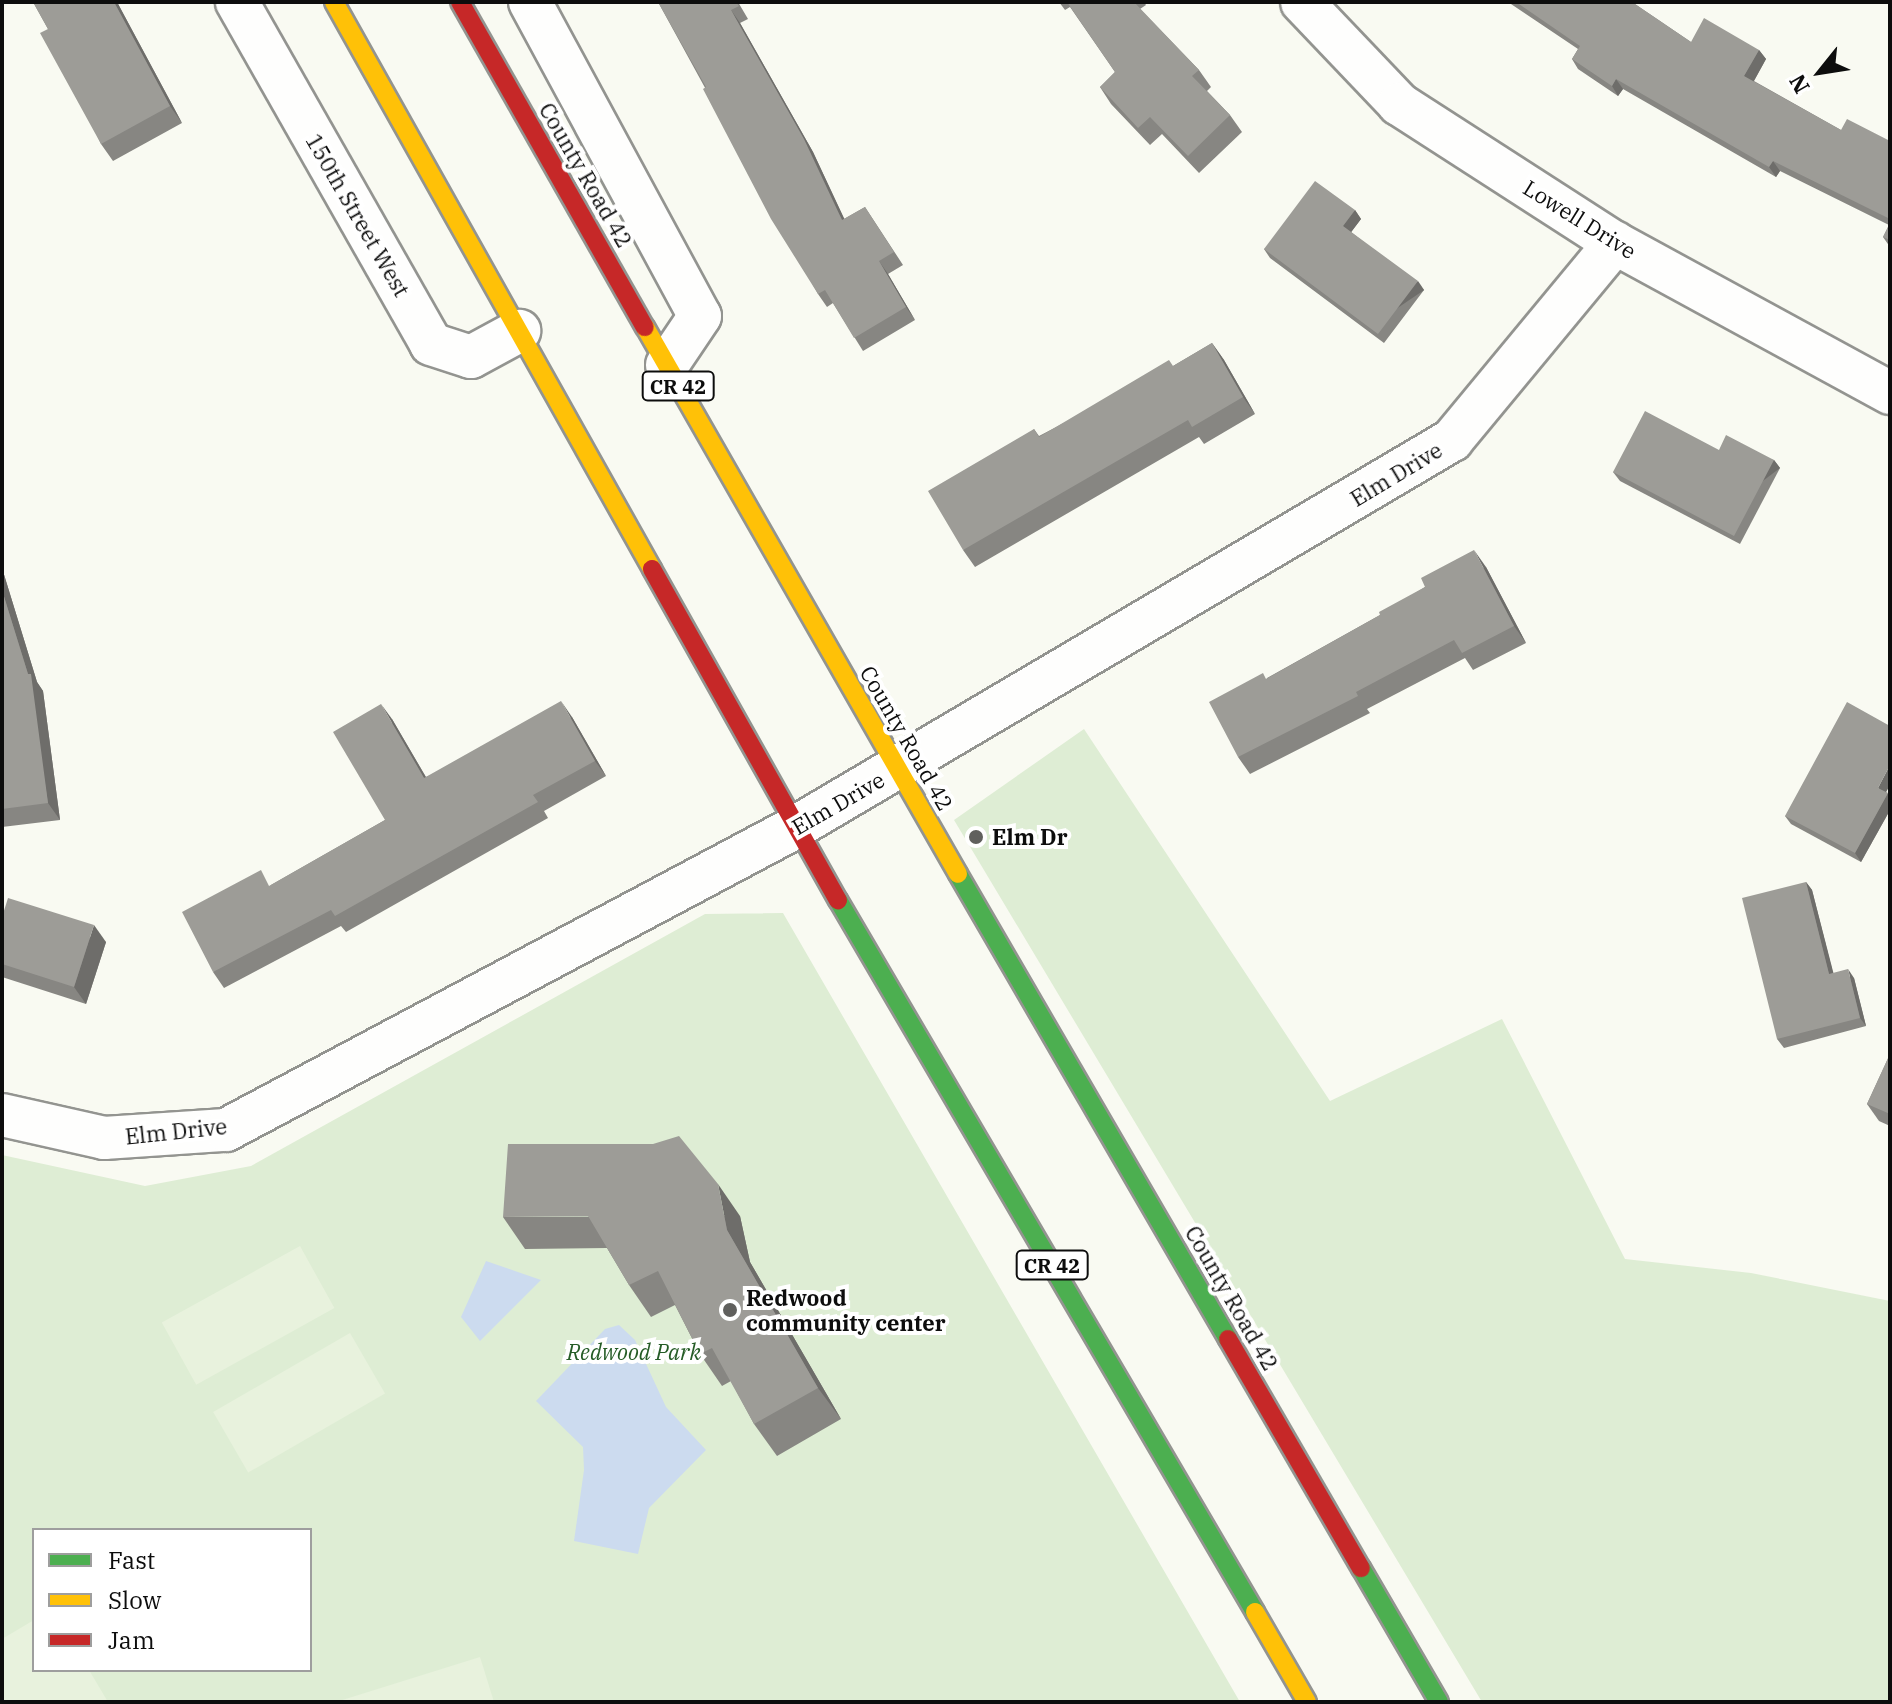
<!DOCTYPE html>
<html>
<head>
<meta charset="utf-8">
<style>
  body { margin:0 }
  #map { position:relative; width:1892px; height:1704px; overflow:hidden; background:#f9faf2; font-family:"IBM Plex Serif",serif }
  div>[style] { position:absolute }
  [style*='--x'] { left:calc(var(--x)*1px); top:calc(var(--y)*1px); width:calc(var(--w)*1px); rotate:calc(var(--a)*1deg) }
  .green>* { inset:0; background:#deedd4 }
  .pitch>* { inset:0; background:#e8f2dd; transform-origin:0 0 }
  .water>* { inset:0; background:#ccdbef }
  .roads { filter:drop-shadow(2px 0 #939490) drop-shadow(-2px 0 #939490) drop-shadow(0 2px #939490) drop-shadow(0 -2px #939490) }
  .street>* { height:42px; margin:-21px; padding:0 21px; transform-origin:21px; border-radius:21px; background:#fefefd }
  .fast>* { height:18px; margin:-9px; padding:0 9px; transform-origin:9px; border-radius:9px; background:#4caf50 }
  .slow>* { height:18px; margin:-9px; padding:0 9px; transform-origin:9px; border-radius:9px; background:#ffc107 }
  .jam>* { height:18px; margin:-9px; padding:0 9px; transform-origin:9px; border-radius:9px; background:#c62828 }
  .wall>* { inset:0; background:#878682 }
  .shaded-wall>* { inset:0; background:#6e6d6a; transform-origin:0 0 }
  .building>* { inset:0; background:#9d9c97 }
  .dots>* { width:22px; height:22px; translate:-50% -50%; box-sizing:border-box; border:4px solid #fff; border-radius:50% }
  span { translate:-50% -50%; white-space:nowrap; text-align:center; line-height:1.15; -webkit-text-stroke:8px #fff; paint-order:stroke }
  .shield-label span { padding:2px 6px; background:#fff; border:2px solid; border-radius:6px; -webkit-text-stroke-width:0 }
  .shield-label { font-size:20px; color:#0d0d0d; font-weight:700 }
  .street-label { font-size:22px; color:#0d0d0d }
  .poi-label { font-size:22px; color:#0d0d0d; font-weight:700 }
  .left { translate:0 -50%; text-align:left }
  .park-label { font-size:22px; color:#255c26; font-style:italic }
  .frame { position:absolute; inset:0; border:4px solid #0d0d0d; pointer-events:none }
  .legend { position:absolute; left:32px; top:1528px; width:280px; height:144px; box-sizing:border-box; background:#fff; border:2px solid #9e9e9e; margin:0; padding:10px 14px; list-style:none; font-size:24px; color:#0d0d0d }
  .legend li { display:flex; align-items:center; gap:16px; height:40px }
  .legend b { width:40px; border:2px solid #9e9e9e }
  .north { position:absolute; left:1780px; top:32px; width:80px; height:80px; -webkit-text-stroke:6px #fff; paint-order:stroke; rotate:240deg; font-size:22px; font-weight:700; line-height:32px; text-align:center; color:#0d0d0d }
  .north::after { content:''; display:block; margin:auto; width:28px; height:36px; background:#0d0d0d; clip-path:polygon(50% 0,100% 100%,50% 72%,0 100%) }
</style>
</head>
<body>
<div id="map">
  <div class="green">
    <div style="clip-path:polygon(1084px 729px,1330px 1101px,1502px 1019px,1625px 1259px,1751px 1273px,1890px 1301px,1890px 1702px,1482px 1702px,954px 820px)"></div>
    <div style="clip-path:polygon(evenodd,783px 913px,1240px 1702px,2px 1702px,2px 1155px,145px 1186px,251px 1166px,705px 914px,783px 913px,34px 1530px,310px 1530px,310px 1670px,34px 1670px,34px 1530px)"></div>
  </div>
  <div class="pitch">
    <div style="left:300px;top:1246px;width:71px;height:158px;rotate:61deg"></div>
    <div style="left:350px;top:1333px;width:70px;height:158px;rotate:60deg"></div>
    <div style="clip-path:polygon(34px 1620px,34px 1670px,89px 1670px,108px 1702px,2px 1702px,2px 1639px)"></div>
    <div style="clip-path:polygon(480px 1657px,494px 1702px,336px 1702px)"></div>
  </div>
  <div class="water">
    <div style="clip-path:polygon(486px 1261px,541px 1280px,480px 1341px,461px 1317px)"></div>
    <div style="clip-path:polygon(619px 1325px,635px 1340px,666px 1407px,706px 1450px,649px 1508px,638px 1554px,574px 1541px,584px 1470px,583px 1447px,536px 1401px,605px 1329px)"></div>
  </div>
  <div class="roads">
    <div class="street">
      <div style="--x:237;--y:2;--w:393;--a:60.4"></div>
      <div style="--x:431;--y:344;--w:42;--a:18"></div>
      <div style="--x:471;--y:357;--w:55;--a:-28.4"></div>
      <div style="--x:530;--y:2;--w:357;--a:61.6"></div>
      <div style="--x:700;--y:316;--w:59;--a:124"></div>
      <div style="--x:1302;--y:2;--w:141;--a:46.4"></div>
      <div style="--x:1399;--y:104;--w:257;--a:32.8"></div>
      <div style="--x:1615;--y:243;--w:313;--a:28.6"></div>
      <div style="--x:2;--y:1115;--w:105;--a:12.7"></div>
      <div style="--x:104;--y:1138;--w:122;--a:-3.8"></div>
      <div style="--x:226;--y:1130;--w:646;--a:-27.99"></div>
      <div style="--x:796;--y:827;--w:762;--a:-30.54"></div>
      <div style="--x:1452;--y:440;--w:256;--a:-50.4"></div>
    </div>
    <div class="fast">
      <div style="--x:958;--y:874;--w:538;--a:59.86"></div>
      <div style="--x:838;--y:900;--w:825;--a:59.64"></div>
      <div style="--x:1361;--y:1568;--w:155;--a:59.8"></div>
    </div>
    <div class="slow">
      <div style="--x:334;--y:2;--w:650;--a:60.71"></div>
      <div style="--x:645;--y:327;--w:630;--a:60.22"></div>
      <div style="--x:1255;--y:1612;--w:104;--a:60"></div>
    </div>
    <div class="jam">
      <div style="--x:460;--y:2;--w:374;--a:60.4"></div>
      <div style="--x:652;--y:569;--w:380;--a:60.7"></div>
      <div style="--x:1228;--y:1339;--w:265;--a:59.9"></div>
    </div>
  </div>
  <div class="wall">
    <div style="clip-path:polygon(33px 2px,117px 2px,182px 123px,113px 161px,101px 144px,48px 29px)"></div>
    <div style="clip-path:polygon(658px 2px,738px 2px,748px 19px,740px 23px,813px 152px,844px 219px,865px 207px,903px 265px,888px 274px,915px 320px,863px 351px,833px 303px,827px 307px,818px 294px)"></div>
    <div style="clip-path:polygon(1059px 2px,1144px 2px,1146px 5px,1140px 9px,1199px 70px,1211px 87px,1207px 91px,1230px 115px,1242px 132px,1199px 173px,1162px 134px,1150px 145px,1111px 104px,1100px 87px,1115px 72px,1070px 7px,1065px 10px)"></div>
    <div style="clip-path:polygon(1508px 2px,1632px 2px,1691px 42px,1759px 50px,1766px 59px,1754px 81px,1841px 130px,1890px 141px,1890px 247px,1883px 237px,1889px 225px,1780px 171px,1776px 177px,1623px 89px,1618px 96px,1578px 69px,1572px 59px,1578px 49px)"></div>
    <div style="clip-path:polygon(1355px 210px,1361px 219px,1351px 232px,1424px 290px,1384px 343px,1270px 258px,1264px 249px)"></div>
    <div style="clip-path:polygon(1212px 343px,1224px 360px,1255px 414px,1204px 444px,1199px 437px,975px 567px,963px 550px,1034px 429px,1039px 436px,1173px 366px)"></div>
    <div style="clip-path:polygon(1719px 450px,1774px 460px,1780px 468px,1740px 544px,1620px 481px,1613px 472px)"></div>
    <div style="clip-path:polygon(1486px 567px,1526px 643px,1473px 670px,1465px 658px,1367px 709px,1370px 713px,1250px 774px,1238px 757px,1267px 678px,1380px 615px,1425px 587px)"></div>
    <div style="clip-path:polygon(2px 568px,37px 682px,43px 691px,60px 820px,2px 827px)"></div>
    <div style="clip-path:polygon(572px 717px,606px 776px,544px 811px,548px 818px,346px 932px,341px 926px,224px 988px,213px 972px,271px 885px,385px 820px,392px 719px,426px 777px)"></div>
    <div style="clip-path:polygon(1886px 792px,1890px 796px,1890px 810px,1861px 862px,1791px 824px,1785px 816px)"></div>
    <div style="clip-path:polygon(1806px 882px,1812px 890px,1833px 973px,1854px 978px,1866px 1026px,1784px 1048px,1777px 1039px)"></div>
    <div style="clip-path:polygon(2px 917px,106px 942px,86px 1004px,2px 977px)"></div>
    <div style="clip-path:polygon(1890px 1054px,1890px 1126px,1879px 1121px,1867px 1104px)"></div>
    <div style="clip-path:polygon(740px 1216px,750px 1262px,841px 1419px,777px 1456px,754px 1424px,731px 1381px,722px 1386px,700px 1354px,675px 1305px,651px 1317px,629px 1285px,607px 1248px,525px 1249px,503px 1217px)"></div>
  </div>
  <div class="shaded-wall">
    <div style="clip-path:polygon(114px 2px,117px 2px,182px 123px,170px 106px)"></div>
    <div style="clip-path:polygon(731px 10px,740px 23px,813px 152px,851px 233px,842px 220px)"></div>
    <div style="clip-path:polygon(1759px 50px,1766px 59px,1751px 86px,1744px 76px)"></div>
    <div style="clip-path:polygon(1616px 79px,1623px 89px,1618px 96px,1612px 86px)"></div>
    <div style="clip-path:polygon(1773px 161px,1780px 171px,1776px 177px,1769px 167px)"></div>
    <div style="clip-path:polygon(1355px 210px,1361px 219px,1349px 235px,1343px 226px)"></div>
    <div style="clip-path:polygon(879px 261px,888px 274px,915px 320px,906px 307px)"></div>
    <div style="left:1418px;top:281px;width:11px;height:66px;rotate:56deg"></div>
    <div style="clip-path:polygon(1212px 343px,1224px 360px,1255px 414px,1243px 397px)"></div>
    <div style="left:1774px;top:460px;width:10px;height:86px;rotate:53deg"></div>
    <div style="clip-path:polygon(1474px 550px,1486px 567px,1526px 643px,1514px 626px)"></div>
    <div style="clip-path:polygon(2px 568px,37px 682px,43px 691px,60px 820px,48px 803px,28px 674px,2px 590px)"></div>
    <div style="clip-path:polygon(561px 701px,572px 717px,606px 776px,595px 761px)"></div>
    <div style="clip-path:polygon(381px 704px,392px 719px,435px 793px,424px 778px)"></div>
    <div style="clip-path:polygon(1890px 765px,1890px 785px,1884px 796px,1878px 788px)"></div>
    <div style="clip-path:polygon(1888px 793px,1890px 796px,1890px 810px,1861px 862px,1855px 853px)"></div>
    <div style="clip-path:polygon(1806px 882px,1812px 890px,1836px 983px,1829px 974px)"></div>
    <div style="clip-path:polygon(94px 925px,106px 942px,86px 1004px,74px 987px)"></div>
    <div style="clip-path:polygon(1848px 969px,1854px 978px,1866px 1026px,1860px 1018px)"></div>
    <div style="clip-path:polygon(718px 1184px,740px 1216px,750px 1262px,841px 1419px,818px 1388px,727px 1230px)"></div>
  </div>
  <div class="building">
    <div style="clip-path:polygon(33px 2px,114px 2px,170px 106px,101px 144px,40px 33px,48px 29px)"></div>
    <div style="clip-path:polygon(658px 2px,736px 2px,739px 6px,731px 10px,804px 139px,842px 220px,865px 207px,894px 252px,879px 261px,906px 307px,854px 338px,825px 290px,818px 294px,771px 219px,703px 89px,706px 87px)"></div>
    <div style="clip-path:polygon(1067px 2px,1134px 2px,1199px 70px,1192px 76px,1230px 115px,1188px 156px,1150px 117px,1138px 128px,1100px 87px,1115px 72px)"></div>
    <div style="clip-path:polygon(1516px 2px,1632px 2px,1691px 42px,1704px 18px,1759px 50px,1744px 76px,1841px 130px,1847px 119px,1890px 141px,1890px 219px,1773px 161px,1769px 167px,1616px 79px,1612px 86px,1572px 59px,1580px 46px)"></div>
    <div style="clip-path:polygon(1315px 181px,1355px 210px,1343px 226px,1418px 281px,1378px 334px,1264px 249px)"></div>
    <div style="clip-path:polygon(1890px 223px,1890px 240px,1883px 237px)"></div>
    <div style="clip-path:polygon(1212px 343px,1243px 397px,1192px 427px,1188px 420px,963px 550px,928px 491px,1034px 429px,1039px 437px,1169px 360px,1173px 366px)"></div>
    <div style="clip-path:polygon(1645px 411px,1719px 450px,1726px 435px,1774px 460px,1734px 536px,1613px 472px)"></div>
    <div style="clip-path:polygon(1474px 550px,1514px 626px,1462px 653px,1454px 640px,1356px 692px,1358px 696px,1238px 757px,1209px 702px,1263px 673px,1266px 679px,1380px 615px,1379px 612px,1425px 587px,1421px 578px)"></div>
    <div style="clip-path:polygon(2px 590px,28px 674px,31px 674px,48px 803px,2px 809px)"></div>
    <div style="clip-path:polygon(561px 701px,595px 761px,533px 795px,538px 802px,335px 916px,331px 910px,213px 972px,182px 912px,261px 870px,269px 886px,385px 820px,333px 732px,381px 704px,424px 778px)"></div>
    <div style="clip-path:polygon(1847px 702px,1890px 726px,1890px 765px,1878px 788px,1888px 793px,1855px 853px,1785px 816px)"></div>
    <div style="clip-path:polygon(1806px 882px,1829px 974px,1848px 969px,1860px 1018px,1777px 1039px,1742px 898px)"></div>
    <div style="clip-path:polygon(8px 898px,94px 925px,74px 987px,2px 964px,2px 917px)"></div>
    <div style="clip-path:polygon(1890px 1054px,1890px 1114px,1867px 1104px)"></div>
    <div style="clip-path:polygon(679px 1136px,718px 1184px,727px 1230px,818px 1388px,754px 1424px,712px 1348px,700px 1354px,658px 1271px,629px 1285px,588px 1216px,503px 1217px,508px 1144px,653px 1144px)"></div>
  </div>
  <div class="dots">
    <div style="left:976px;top:837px;background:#60605d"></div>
    <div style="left:730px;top:1310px;background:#60605d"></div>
  </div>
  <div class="shield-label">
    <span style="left:678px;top:386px">CR 42</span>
    <span style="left:1052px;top:1265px">CR 42</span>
  </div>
  <div class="street-label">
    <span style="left:586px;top:175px;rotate:60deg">County Road 42</span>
    <span style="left:358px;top:215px;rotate:60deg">150th Street West</span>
    <span style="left:1580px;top:219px;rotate:32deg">Lowell Drive</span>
    <span style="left:1396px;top:474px;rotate:-31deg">Elm Drive</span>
    <span style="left:907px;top:738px;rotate:60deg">County Road 42</span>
    <span style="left:838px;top:803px;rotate:-30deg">Elm Drive</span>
    <span style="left:176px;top:1131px;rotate:-6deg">Elm Drive</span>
    <span style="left:1232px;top:1298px;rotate:60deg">County Road 42</span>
  </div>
  <div class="poi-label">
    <span class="left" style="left:992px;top:837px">Elm Dr</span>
    <span class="left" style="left:746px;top:1310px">Redwood<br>community center</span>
  </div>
  <div class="park-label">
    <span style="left:634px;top:1352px">Redwood Park</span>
  </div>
  <div class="frame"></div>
  <ul class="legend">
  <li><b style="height:10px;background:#4caf50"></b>Fast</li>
  <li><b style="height:10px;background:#ffc107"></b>Slow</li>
  <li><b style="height:10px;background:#c62828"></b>Jam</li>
  </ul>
  <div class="north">N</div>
</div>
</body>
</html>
